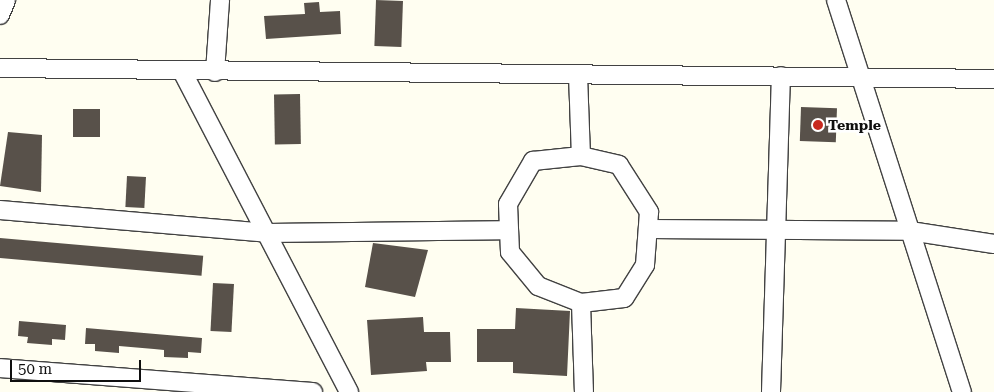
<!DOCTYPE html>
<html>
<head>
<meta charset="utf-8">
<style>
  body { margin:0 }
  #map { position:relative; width:994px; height:392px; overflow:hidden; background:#fffef1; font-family:"Roboto Serif",serif }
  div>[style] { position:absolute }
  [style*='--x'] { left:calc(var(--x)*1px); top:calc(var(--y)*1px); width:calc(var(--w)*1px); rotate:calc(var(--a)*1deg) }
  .building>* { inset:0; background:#58514a; transform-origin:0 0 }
  .roads { filter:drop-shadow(1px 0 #424242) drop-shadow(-1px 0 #424242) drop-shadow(0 1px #424242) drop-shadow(0 -1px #424242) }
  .minor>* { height:18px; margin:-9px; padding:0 9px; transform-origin:9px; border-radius:9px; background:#fff }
  .dots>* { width:14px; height:14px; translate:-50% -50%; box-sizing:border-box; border:2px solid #fff; border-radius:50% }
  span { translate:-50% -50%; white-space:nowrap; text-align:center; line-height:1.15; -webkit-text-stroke:5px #fff; paint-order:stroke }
  .poi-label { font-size:14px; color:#0f0f0f; font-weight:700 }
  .left { translate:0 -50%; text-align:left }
  .scale { position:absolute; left:10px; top:360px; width:131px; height:22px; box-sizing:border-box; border:2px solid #0f0f0f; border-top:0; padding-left:6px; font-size:15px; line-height:18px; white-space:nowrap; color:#0f0f0f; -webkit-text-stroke:4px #fff; paint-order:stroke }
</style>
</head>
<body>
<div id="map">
  <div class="building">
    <div style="left:376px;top:0;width:27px;height:46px;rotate:2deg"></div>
    <div style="clip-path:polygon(319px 2px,320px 12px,340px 11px,341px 34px,266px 39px,264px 16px,305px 14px,304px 3px)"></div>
    <div style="left:300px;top:94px;width:50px;height:26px;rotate:89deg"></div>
    <div style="left:801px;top:107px;width:36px;height:34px;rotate:2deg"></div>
    <div style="left:73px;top:109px;width:27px;height:28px"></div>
    <div style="clip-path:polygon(8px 132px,42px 135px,41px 192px,0 186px)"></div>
    <div style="left:127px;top:176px;width:19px;height:31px;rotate:3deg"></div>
    <div style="left:0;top:238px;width:204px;height:20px;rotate:5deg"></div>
    <div style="clip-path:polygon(373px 243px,428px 250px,415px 297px,365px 287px)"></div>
    <div style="left:213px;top:283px;width:21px;height:48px;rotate:3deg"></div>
    <div style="clip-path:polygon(516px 308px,570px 311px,567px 376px,513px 373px,513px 362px,477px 362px,477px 329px,515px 329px)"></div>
    <div style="clip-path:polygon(423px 317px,424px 332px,450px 332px,451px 362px,426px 362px,427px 371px,371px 375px,367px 320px)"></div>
    <div style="clip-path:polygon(19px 321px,66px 325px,65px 340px,52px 339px,52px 345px,27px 343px,28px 337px,18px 336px)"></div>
    <div style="clip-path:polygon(86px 328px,202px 338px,201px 353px,188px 352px,188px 358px,164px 357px,164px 350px,154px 349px,119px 346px,119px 353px,95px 351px,95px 344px,85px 344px)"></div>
  </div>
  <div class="roads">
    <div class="minor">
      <div style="--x:836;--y:0;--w:412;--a:72.2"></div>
      <div style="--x:0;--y:15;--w:16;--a:-68"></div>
      <div style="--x:0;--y:68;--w:994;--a:0.63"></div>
      <div style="--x:182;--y:71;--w:362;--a:62.5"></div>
      <div style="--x:215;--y:72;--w:72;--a:-86"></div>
      <div style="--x:578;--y:75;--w:81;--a:87.9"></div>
      <div style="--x:581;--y:156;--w:39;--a:13"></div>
      <div style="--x:619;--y:165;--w:56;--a:57.4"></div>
      <div style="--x:649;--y:212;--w:53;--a:94.3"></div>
      <div style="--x:645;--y:265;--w:39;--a:122"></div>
      <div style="--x:624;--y:298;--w:43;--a:173.4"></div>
      <div style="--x:581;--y:303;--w:46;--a:-158.4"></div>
      <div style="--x:538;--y:286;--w:44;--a:-129.5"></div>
      <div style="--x:510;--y:252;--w:48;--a:-92.4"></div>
      <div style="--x:508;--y:204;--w:50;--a:-59.8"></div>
      <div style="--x:533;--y:161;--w:48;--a:-5.9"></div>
      <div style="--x:0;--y:210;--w:268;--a:4.9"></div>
      <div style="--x:267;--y:233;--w:242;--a:-0.7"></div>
      <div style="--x:648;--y:229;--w:262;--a:0.4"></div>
      <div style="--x:910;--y:231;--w:85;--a:8.8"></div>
      <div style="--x:581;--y:303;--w:89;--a:88.1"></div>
      <div style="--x:0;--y:368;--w:314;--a:4.4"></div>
      <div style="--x:771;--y:392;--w:316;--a:-88.2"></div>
    </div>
  </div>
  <div class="dots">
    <div style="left:818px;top:125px;background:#c7291f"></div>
  </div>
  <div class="poi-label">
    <span class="left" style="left:828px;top:125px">Temple</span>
  </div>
  <div class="scale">50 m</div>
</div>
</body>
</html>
